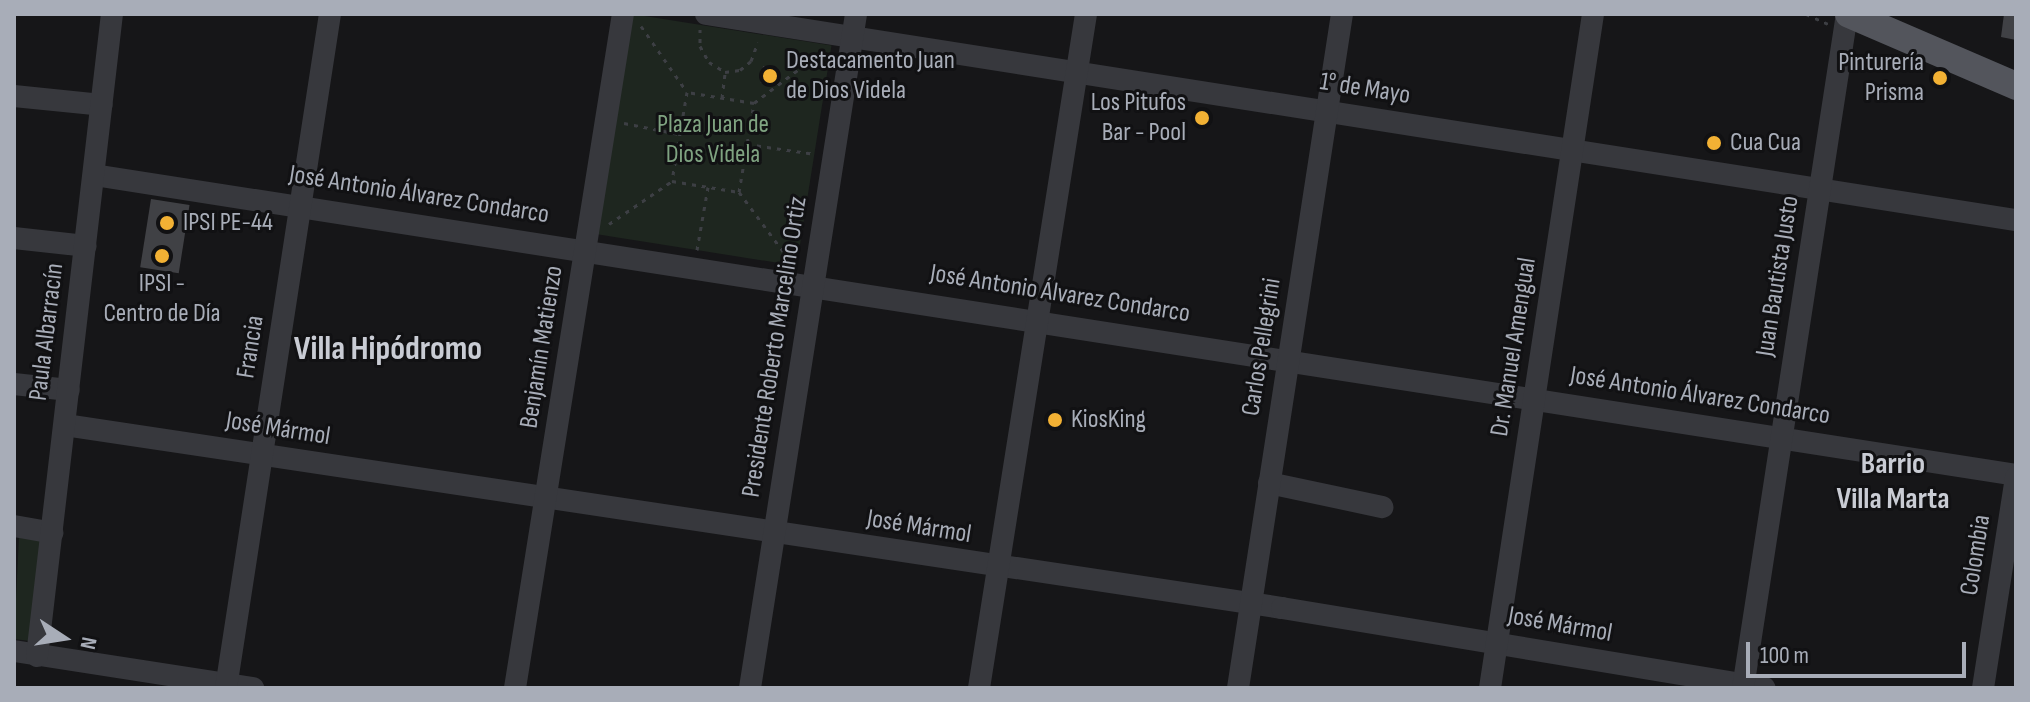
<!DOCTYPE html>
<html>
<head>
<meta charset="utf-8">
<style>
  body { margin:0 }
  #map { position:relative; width:2030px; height:702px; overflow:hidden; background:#161618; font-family:"Sofia Sans Condensed",sans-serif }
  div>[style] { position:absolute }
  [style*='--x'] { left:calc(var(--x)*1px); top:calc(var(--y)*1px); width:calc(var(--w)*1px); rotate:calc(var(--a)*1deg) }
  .green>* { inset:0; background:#1e261f; transform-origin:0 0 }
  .building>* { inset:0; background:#404145; transform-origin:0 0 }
  .path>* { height:3px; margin-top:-1.5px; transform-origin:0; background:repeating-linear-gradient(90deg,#3d3f44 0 4px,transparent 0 10px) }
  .minor>* { height:22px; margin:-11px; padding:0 11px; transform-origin:11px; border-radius:11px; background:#37383d }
  .major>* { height:28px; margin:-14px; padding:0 14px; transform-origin:14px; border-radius:14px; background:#53555c }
  .dots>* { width:22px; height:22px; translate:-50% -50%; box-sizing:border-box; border:4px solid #111113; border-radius:50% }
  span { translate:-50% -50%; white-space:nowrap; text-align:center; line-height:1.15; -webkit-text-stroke:6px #111113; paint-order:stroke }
  .poi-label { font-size:26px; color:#a8adb8 }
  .left { translate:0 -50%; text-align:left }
  .right { translate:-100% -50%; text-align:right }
  .street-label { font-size:26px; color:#a8adb8 }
  .park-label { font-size:26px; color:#7fa381 }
  .quarter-label { font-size:30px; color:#c9ccd4; font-weight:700 }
  .district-label { font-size:34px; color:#c9ccd4; font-weight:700 }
  .frame { position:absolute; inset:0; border:16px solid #a8adb8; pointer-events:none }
  .north { position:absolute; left:24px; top:598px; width:80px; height:80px; -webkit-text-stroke:6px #111113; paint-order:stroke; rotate:102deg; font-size:22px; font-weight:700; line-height:32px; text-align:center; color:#a8adb8 }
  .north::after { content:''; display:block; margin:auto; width:28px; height:36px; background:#a8adb8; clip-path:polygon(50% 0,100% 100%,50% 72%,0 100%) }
  .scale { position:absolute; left:1746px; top:642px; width:220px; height:36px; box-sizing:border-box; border:4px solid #a8adb8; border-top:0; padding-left:10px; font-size:24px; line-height:28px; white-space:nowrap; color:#a8adb8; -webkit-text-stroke:6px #111113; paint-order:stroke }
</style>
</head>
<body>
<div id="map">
  <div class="green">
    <div style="left:632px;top:14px;width:202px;height:223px;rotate:9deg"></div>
    <div style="clip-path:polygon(19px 537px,44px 541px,30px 641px,14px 639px)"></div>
  </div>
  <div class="building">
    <div style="clip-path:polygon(2004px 14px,2016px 14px,2016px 40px,2001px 37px)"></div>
    <div style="left:763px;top:66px;width:15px;height:17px;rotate:8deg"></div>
    <div style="left:151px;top:199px;width:39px;height:69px;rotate:9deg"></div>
  </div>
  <div class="path">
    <div style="--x:1806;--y:14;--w:24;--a:24"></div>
    <div style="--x:641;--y:26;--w:80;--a:55.1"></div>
    <div style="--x:700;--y:29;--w:17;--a:90"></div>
    <div style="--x:700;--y:46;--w:18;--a:61"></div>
    <div style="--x:709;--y:62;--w:19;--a:32"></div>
    <div style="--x:725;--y:72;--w:15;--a:-8"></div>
    <div style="--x:740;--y:70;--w:14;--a:-39"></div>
    <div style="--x:751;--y:61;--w:20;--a:-70"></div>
    <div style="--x:722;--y:98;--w:24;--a:-83"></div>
    <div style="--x:754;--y:103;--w:68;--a:-170.7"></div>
    <div style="--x:687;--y:92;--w:90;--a:99.6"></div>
    <div style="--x:672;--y:181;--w:68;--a:9.3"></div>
    <div style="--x:739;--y:192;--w:90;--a:-80.4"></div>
    <div style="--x:754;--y:103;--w:86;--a:-37"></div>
    <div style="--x:624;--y:123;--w:56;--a:11.3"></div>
    <div style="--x:747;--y:144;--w:69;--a:8.4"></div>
    <div style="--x:739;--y:192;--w:92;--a:53.4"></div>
    <div style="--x:609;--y:224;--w:76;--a:-34.3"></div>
    <div style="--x:697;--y:250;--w:64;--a:-80.1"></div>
  </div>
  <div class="minor">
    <div style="--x:706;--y:14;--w:1326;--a:8.94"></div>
    <div style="--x:14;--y:96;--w:88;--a:5.8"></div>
    <div style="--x:94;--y:175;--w:1945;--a:8.87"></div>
    <div style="--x:14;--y:238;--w:72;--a:6.3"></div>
    <div style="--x:14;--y:384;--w:55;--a:6.2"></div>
    <div style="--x:65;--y:425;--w:1231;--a:8.55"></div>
    <div style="--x:1282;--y:608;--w:489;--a:9.4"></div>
    <div style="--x:1269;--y:483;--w:116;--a:12"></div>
    <div style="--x:14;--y:526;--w:39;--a:10"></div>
    <div style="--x:14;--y:651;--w:242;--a:8.8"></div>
    <div style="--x:37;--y:656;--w:646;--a:-83.34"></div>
    <div style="--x:226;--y:688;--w:682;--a:-81.23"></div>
    <div style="--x:515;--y:688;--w:683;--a:-80.9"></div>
    <div style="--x:750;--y:688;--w:682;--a:-81.06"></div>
    <div style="--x:979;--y:688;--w:682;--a:-80.98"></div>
    <div style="--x:1238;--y:688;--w:682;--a:-81.23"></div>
    <div style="--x:1490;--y:688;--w:682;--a:-81.31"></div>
    <div style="--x:1743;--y:688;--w:682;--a:-81.23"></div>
    <div style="--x:1983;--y:688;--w:213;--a:-81.1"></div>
  </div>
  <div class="major">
    <div style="--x:1849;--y:14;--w:182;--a:23.3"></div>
  </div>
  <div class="dots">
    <div style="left:770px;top:76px;background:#f2b134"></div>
    <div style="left:1940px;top:78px;background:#f2b134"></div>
    <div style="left:1202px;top:118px;background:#f2b134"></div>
    <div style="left:1714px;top:143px;background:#f2b134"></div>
    <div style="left:167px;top:223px;background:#f2b134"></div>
    <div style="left:162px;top:256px;background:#f2b134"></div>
    <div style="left:1055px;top:420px;background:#f2b134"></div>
  </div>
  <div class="poi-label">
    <span class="left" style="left:786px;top:76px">Destacamento Juan<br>de Dios Videla</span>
    <span class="right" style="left:1924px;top:78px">Pinturería<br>Prisma</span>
    <span class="right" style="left:1186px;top:118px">Los Pitufos<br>Bar - Pool</span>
    <span class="left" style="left:1730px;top:143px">Cua Cua</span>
    <span class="left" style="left:183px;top:223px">IPSI PE-44</span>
    <span style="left:162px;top:299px">IPSI -<br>Centro de Día</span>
    <span class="left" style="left:1071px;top:420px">KiosKing</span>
  </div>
  <div class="street-label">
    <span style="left:1365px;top:89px;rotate:9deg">1° de Mayo</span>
    <span style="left:419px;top:195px;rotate:9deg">José Antonio Álvarez Condarco</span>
    <span style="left:1778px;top:276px;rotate:-81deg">Juan Bautista Justo</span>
    <span style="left:1060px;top:294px;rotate:9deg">José Antonio Álvarez Condarco</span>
    <span style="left:47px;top:332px;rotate:-83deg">Paula Albarracín</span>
    <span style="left:251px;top:347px;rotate:-81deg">Francia</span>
    <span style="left:542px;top:347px;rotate:-81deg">Benjamín Matienzo</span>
    <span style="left:775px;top:347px;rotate:-81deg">Presidente Roberto Marcelino Ortiz</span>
    <span style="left:1262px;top:347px;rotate:-81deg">Carlos Pellegrini</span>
    <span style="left:1514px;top:347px;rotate:-81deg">Dr. Manuel Amengual</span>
    <span style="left:1700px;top:396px;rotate:9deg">José Antonio Álvarez Condarco</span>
    <span style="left:278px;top:429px;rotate:9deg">José Mármol</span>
    <span style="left:919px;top:527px;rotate:9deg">José Mármol</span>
    <span style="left:1976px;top:555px;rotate:-81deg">Colombia</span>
    <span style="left:1560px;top:625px;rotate:10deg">José Mármol</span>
  </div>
  <div class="park-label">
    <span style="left:713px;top:140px">Plaza Juan de<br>Dios Videla</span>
  </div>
  <div class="quarter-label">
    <span style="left:1893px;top:481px">Barrio<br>Villa Marta</span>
  </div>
  <div class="district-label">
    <span style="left:388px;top:349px">Villa Hipódromo</span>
  </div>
  <div class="frame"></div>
  <div class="north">N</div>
  <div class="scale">100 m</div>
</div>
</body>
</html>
